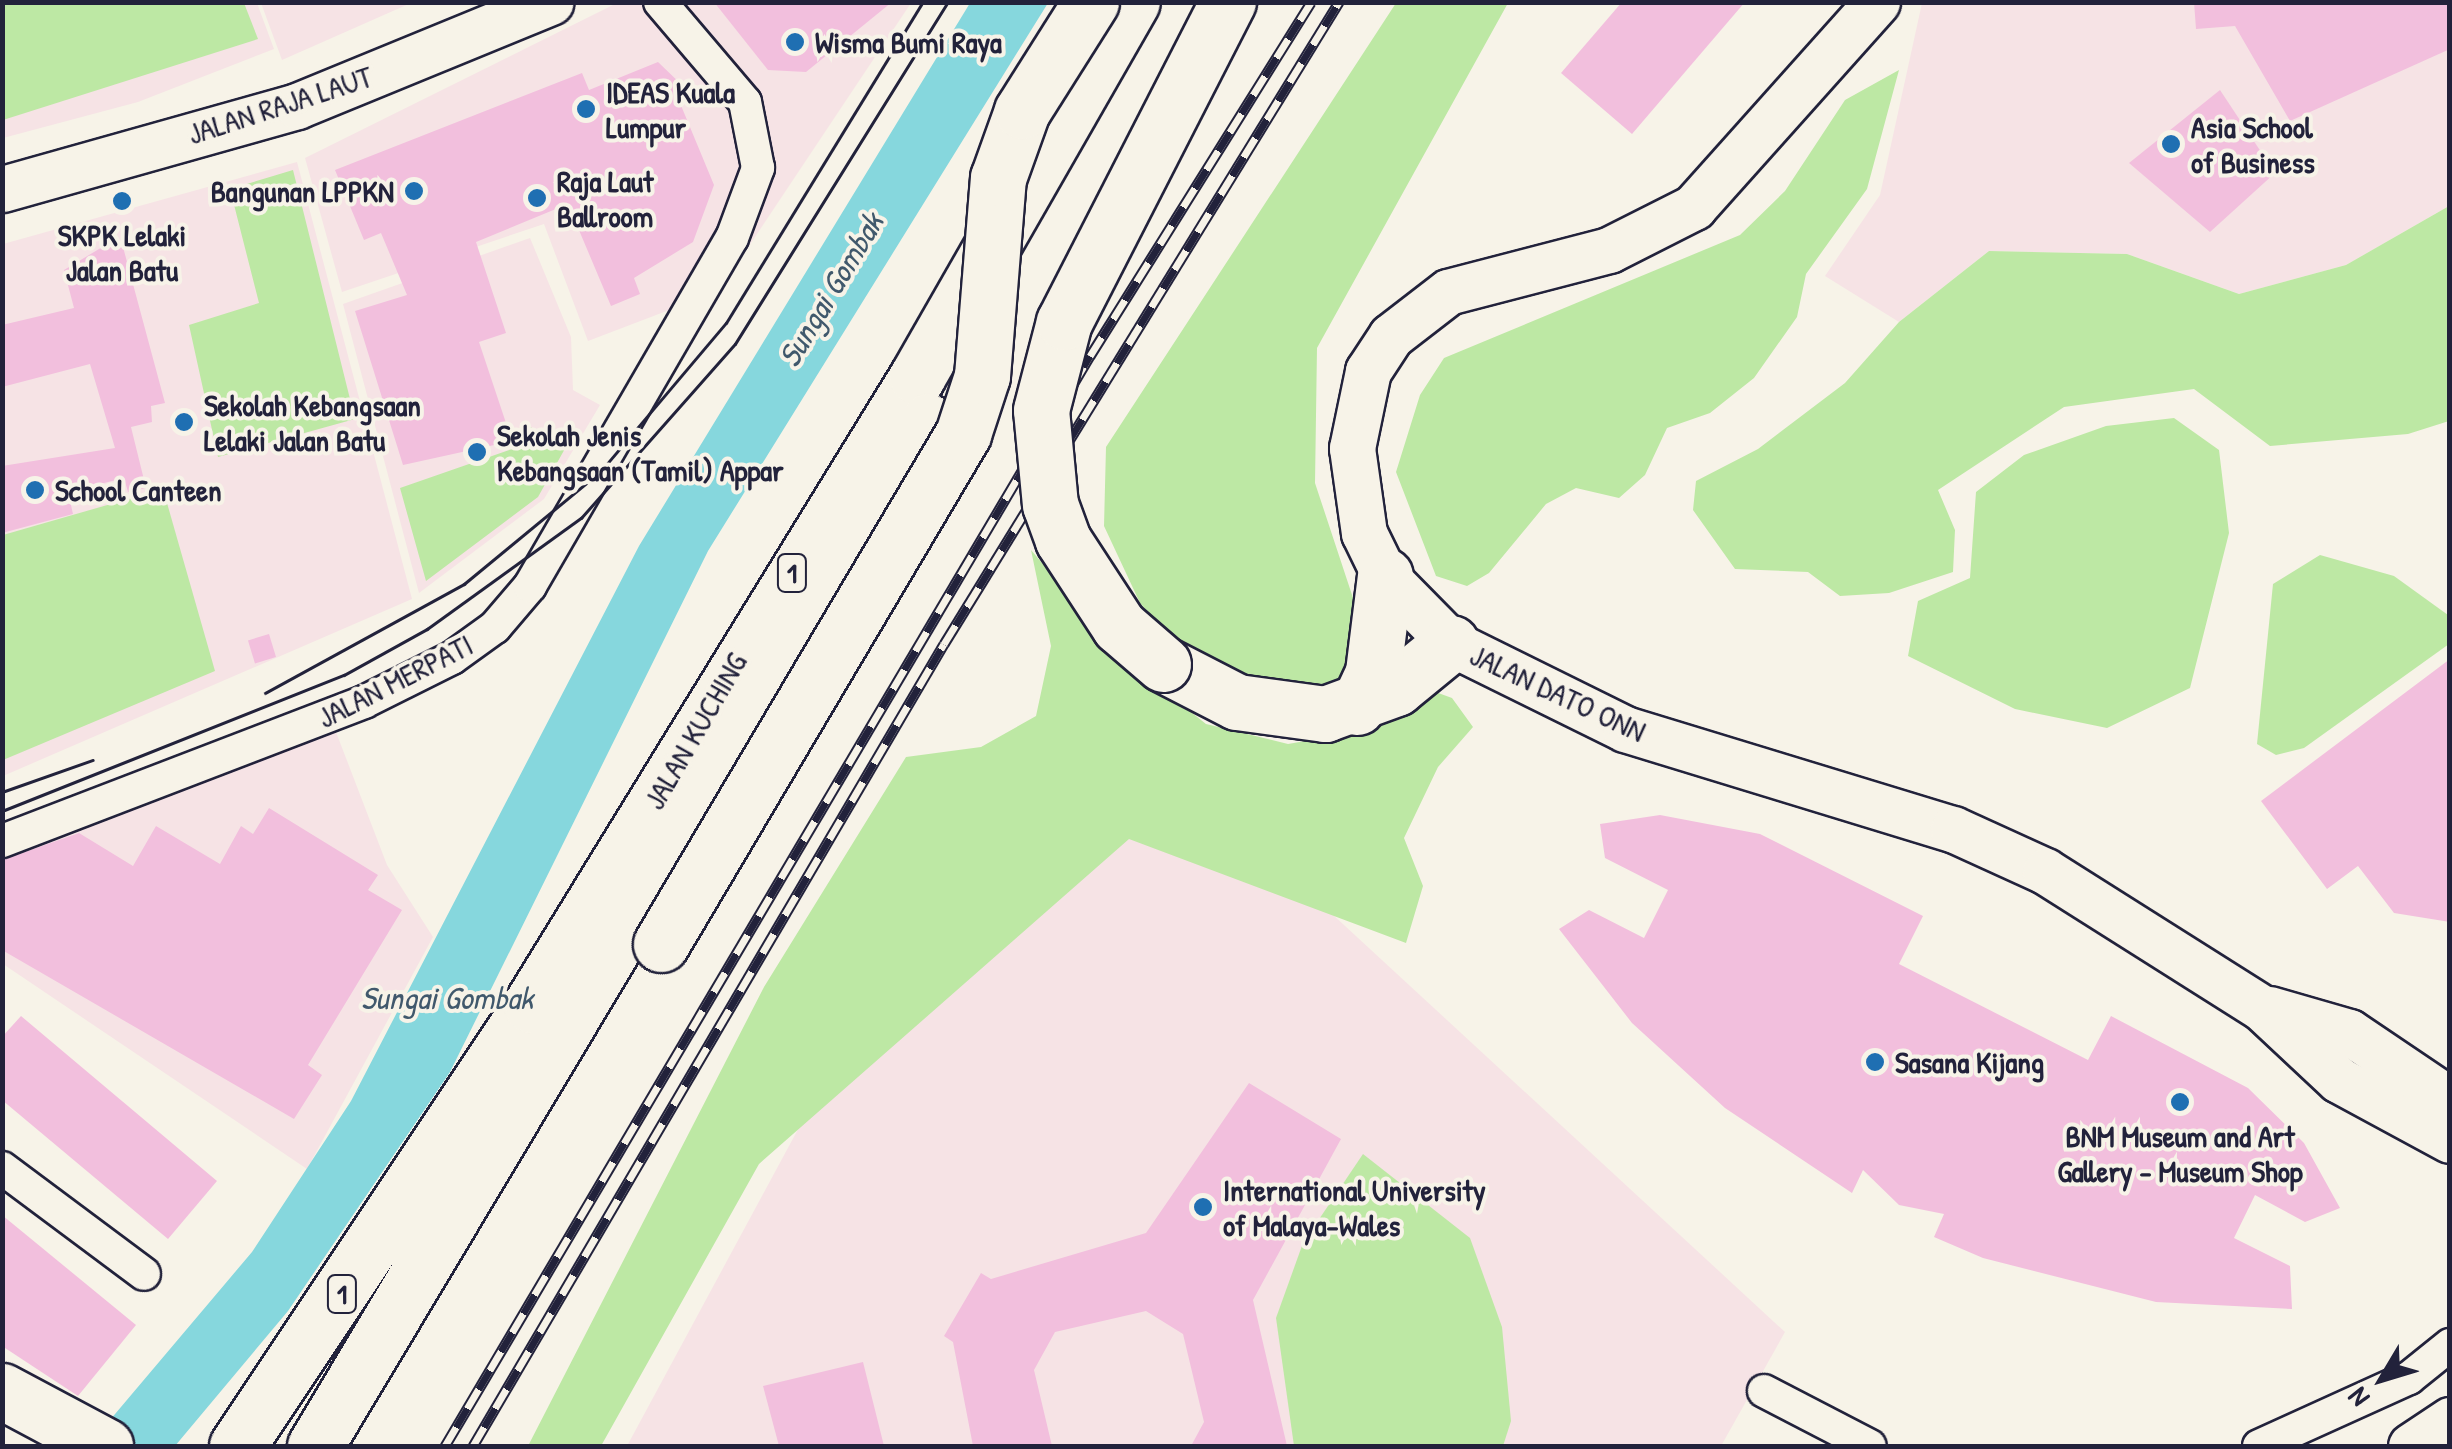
<!DOCTYPE html>
<html>
<head>
<meta charset="utf-8">
<style>
  body { margin:0 }
  #map { position:relative; width:2452px; height:1449px; overflow:hidden; background:#f7f3e8; font-family:"Patrick Hand",sans-serif }
  div>[style] { position:absolute }
  [style*='--x'] { left:calc(var(--x)*1px); top:calc(var(--y)*1px); width:calc(var(--w)*1px); rotate:calc(var(--a)*1deg) }
  .built>* { inset:0; background:#f6e3e5 }
  .green>* { inset:0; background:#bde8a4 }
  .water>* { inset:0; background:#86d7dd }
  .building>* { inset:0; background:#f2bfdd; transform-origin:0 0 }
  .roads { filter:drop-shadow(2px 0 #22223b) drop-shadow(-2px 0 #22223b) drop-shadow(0 2px #22223b) drop-shadow(0 -2px #22223b) }
  .street>* { height:32px; margin:-16px; padding:0 16px; transform-origin:16px; border-radius:16px; background:#f7f3e8 }
  .secondary>* { height:45px; margin:-22.5px; padding:0 22.5px; transform-origin:22.5px; border-radius:22.5px; background:#f7f3e8 }
  .highway>* { height:55px; margin:-27.5px; padding:0 27.5px; transform-origin:27.5px; border-radius:27.5px; background:#f7f3e8 }
  .tram>* { height:2.5px; margin:-1.25px; padding:0 1.25px; transform-origin:1.25px; border-radius:1.25px; background:#22223b }
  .rail>* { height:11px; margin-top:-5.5px; transform-origin:0; background:repeating-linear-gradient(90deg,#f7f3e8 0 22px,#22223b 0 44px); box-sizing:border-box; border-block:2px solid #22223b }
  .bridges { filter:drop-shadow(2px 0 #22223b) drop-shadow(-2px 0 #22223b) drop-shadow(0 2px #22223b) drop-shadow(0 -2px #22223b) }
  .highway-bridge>* { height:55px; margin:-27.5px; padding:0 27.5px; transform-origin:27.5px; border-radius:27.5px; background:#f7f3e8 }
  .dots>* { width:28px; height:28px; translate:-50% -50%; box-sizing:border-box; border:5px solid #f7f3e8; border-radius:50% }
  span { translate:-50% -50%; white-space:nowrap; text-align:center; line-height:1.15; -webkit-text-stroke:8px #f7f3e8; paint-order:stroke }
  .shield-label span { padding:2px 8px; background:#f7f3e8; border:2px solid; border-radius:8px; -webkit-text-stroke-width:0 }
  .shield-label { font-size:28px; color:#22223b; font-weight:700 }
  .poi-label { font-size:30px; color:#22223b; font-weight:700 }
  .left { translate:0 -50%; text-align:left }
  .right { translate:-100% -50%; text-align:right }
  .street-label { font-size:30px; color:#22223b }
  .water-label { font-size:32px; color:#40586c; font-style:italic }
  .frame { position:absolute; inset:0; border:5px solid #22223b; pointer-events:none }
  .north { position:absolute; left:2332px; top:1329px; width:100px; height:100px; -webkit-text-stroke:8px #f7f3e8; paint-order:stroke; rotate:232deg; font-size:28px; font-weight:700; line-height:40px; text-align:center; color:#22223b }
  .north::after { content:''; display:block; margin:auto; width:35px; height:45px; background:#22223b; clip-path:polygon(50% 0,100% 100%,50% 72%,0 100%) }
</style>
</head>
<body>
<div id="map">
  <div class="built">
    <div style="clip-path:polygon(3px 3px,257px 3px,274px 49px,138px 102px,3px 138px)"></div>
    <div style="clip-path:polygon(261px 3px,261px 2px,411px 3px,282px 60px)"></div>
    <div style="clip-path:polygon(617px 3px,911px 3px,719px 291px,588px 341px,544px 224px,342px 292px,305px 158px)"></div>
    <div style="clip-path:polygon(1922px 3px,2449px 3px,2449px 206px,2346px 265px,2239px 294px,2127px 254px,1989px 251px,1899px 322px,1825px 276px,1880px 195px)"></div>
    <div style="clip-path:polygon(297px 162px,412px 599px,3px 776px,3px 244px)"></div>
    <div style="clip-path:polygon(530px 238px,571px 337px,573px 390px,600px 405px,544px 499px,419px 593px,343px 304px)"></div>
    <div style="clip-path:polygon(336px 732px,387px 865px,433px 937px,307px 1169px,3px 964px,3px 855px)"></div>
    <div style="clip-path:polygon(1091px 802px,1266px 853px,1785px 1332px,1721px 1446px,627px 1446px,823px 1083px)"></div>
  </div>
  <div class="green">
    <div style="clip-path:polygon(3px 2px,244px 3px,258px 39px,3px 120px)"></div>
    <div style="clip-path:polygon(1396px 3px,1508px 3px,1317px 348px,1315px 483px,1356px 607px,1344px 680px,1283px 695px,1187px 656px,1140px 603px,1104px 526px,1106px 447px)"></div>
    <div style="clip-path:polygon(1899px 70px,1867px 189px,1806px 274px,1797px 317px,1754px 378px,1710px 413px,1667px 428px,1645px 475px,1619px 498px,1576px 488px,1546px 504px,1489px 573px,1467px 586px,1436px 576px,1396px 472px,1420px 395px,1444px 358px,1740px 235px,1785px 191px,1845px 100px)"></div>
    <div style="clip-path:polygon(293px 170px,355px 419px,218px 457px,189px 325px,259px 303px,230px 189px)"></div>
    <div style="clip-path:polygon(2449px 206px,2449px 421px,2408px 434px,2270px 446px,2194px 389px,2064px 407px,1938px 490px,1955px 530px,1953px 572px,1889px 593px,1840px 596px,1808px 572px,1735px 569px,1693px 510px,1696px 481px,1758px 449px,1845px 383px,1899px 322px,1989px 251px,2127px 254px,2239px 294px,2346px 265px)"></div>
    <div style="clip-path:polygon(2174px 418px,2219px 450px,2229px 533px,2190px 688px,2107px 728px,2015px 709px,1908px 656px,1918px 601px,1970px 578px,1976px 492px,2024px 455px,2106px 426px)"></div>
    <div style="clip-path:polygon(526px 425px,567px 445px,538px 497px,426px 581px,400px 488px,515px 448px)"></div>
    <div style="clip-path:polygon(163px 489px,215px 671px,3px 760px,3px 535px)"></div>
    <div style="clip-path:polygon(1031px 550px,1123px 658px,1206px 724px,1288px 744px,1334px 736px,1430px 690px,1452px 698px,1473px 727px,1438px 767px,1404px 838px,1423px 886px,1406px 943px,1129px 839px,759px 1164px,601px 1446px,528px 1446px,764px 987px,906px 757px,981px 747px,1036px 716px,1051px 646px)"></div>
    <div style="clip-path:polygon(2320px 555px,2394px 576px,2448px 615px,2449px 644px,2304px 748px,2276px 755px,2257px 744px,2273px 584px)"></div>
    <div style="clip-path:polygon(1363px 1154px,1470px 1238px,1502px 1327px,1511px 1421px,1503px 1446px,1294px 1446px,1276px 1318px,1303px 1243px)"></div>
  </div>
  <div class="water">
    <div style="clip-path:polygon(970px 3px,1048px 3px,708px 551px,450px 1072px,288px 1311px,175px 1446px,88px 1446px,252px 1252px,351px 1101px,639px 546px)"></div>
  </div>
  <div class="building">
    <div style="clip-path:polygon(714px 2px,892px 2px,806px 72px,768px 70px)"></div>
    <div style="clip-path:polygon(1622px 2px,1745px 2px,1632px 134px,1561px 73px)"></div>
    <div style="clip-path:polygon(2194px 2px,2450px 2px,2450px 49px,2290px 121px,2235px 26px,2196px 29px)"></div>
    <div style="clip-path:polygon(658px 62px,684px 87px,675px 91px,714px 185px,693px 242px,634px 278px,640px 294px,611px 306px,568px 204px,476px 242px,506px 333px,479px 342px,512px 441px,403px 465px,355px 311px,407px 295px,381px 233px,364px 240px,335px 170px,582px 73px,589px 90px)"></div>
    <div style="clip-path:polygon(2220px 90px,2275px 173px,2210px 232px,2129px 163px)"></div>
    <div style="clip-path:polygon(109px 243px,123px 247px,165px 403px,151px 406px,152px 422px,131px 427px,146px 488px,128px 492px,124px 478px,68px 492px,73px 514px,2px 533px,2px 466px,115px 448px,90px 364px,2px 387px,2px 325px,74px 308px,64px 270px)"></div>
    <div style="left:269px;top:634px;width:24px;height:22px;rotate:73deg"></div>
    <div style="clip-path:polygon(2450px 659px,2450px 922px,2394px 913px,2358px 866px,2327px 889px,2261px 801px)"></div>
    <div style="clip-path:polygon(269px 808px,378px 875px,368px 890px,402px 910px,308px 1065px,322px 1075px,294px 1119px,2px 950px,2px 860px,79px 833px,133px 866px,156px 826px,220px 864px,241px 826px,253px 834px)"></div>
    <div style="clip-path:polygon(1660px 815px,1760px 834px,1923px 916px,1899px 964px,2088px 1060px,2111px 1016px,2248px 1088px,2304px 1143px,2340px 1208px,2305px 1222px,2255px 1195px,2234px 1238px,2290px 1266px,2292px 1309px,2156px 1302px,1983px 1258px,1934px 1237px,1944px 1214px,1899px 1205px,1863px 1170px,1852px 1193px,1725px 1108px,1632px 1023px,1559px 929px,1589px 910px,1644px 938px,1668px 890px,1605px 858px,1600px 824px)"></div>
    <div style="clip-path:polygon(21px 1016px,217px 1181px,168px 1239px,2px 1100px,2px 1037px)"></div>
    <div style="clip-path:polygon(1249px 1083px,1341px 1139px,1253px 1300px,1287px 1446px,1191px 1446px,1204px 1422px,1183px 1334px,1146px 1311px,1055px 1332px,1034px 1370px,1052px 1446px,973px 1446px,953px 1342px,944px 1336px,981px 1273px,991px 1279px,1146px 1233px)"></div>
    <div style="clip-path:polygon(2px 1215px,136px 1325px,78px 1396px,2px 1346px)"></div>
    <div style="clip-path:polygon(863px 1362px,884px 1446px,779px 1446px,763px 1386px)"></div>
  </div>
  <div class="roads">
    <div class="street">
      <div style="--x:2;--y:841;--w:388;--a:-21"></div>
      <div style="--x:364;--y:702;--w:98;--a:-26.6"></div>
      <div style="--x:452;--y:658;--w:53;--a:-35.8"></div>
      <div style="--x:495;--y:627;--w:54;--a:-49.5"></div>
      <div style="--x:530;--y:586;--w:402;--a:-59.9"></div>
      <div style="--x:732;--y:238;--w:75;--a:-69.6"></div>
      <div style="--x:758;--y:168;--w:67;--a:-101.1"></div>
      <div style="--x:745;--y:102;--w:131;--a:-130.4"></div>
      <div style="--x:2;--y:1168;--w:177;--a:36.7"></div>
      <div style="--x:1764;--y:1391;--w:119;--a:27.4"></div>
      <div style="--x:2259;--y:1446;--w:165;--a:-24.4"></div>
      <div style="--x:2409;--y:1378;--w:53;--a:-38.8"></div>
    </div>
    <div class="secondary">
      <div style="--x:1877;--y:2;--w:275;--a:131.8"></div>
      <div style="--x:1694;--y:207;--w:95;--a:153.2"></div>
      <div style="--x:1609;--y:250;--w:166;--a:165.4"></div>
      <div style="--x:1448;--y:292;--w:72;--a:142.3"></div>
      <div style="--x:1391;--y:336;--w:42;--a:123.3"></div>
      <div style="--x:1368;--y:371;--w:79;--a:101.7"></div>
      <div style="--x:1352;--y:448;--w:86;--a:82"></div>
      <div style="--x:1364;--y:533;--w:48;--a:64"></div>
      <div style="--x:1385;--y:576;--w:94;--a:45.4"></div>
      <div style="--x:1451;--y:643;--w:194;--a:26.3"></div>
      <div style="--x:1625;--y:729;--w:343;--a:17"></div>
      <div style="--x:1953;--y:829;--w:101;--a:24.5"></div>
      <div style="--x:2045;--y:871;--w:257;--a:32.3"></div>
      <div style="--x:2262;--y:1008;--w:105;--a:43.1"></div>
      <div style="--x:2339;--y:1080;--w:126;--a:28.4"></div>
      <div style="--x:2;--y:189;--w:306;--a:-15.7"></div>
      <div style="--x:297;--y:106;--w:274;--a:-22.3"></div>
      <div style="--x:2269;--y:1009;--w:83;--a:16"></div>
      <div style="--x:2349;--y:1032;--w:122;--a:34"></div>
      <div style="--x:2411;--y:1446;--w:47;--a:-33.7"></div>
    </div>
    <div class="highway">
      <div style="--x:1163;--y:664;--w:83;--a:27.2"></div>
      <div style="--x:1237;--y:702;--w:89;--a:7.8"></div>
      <div style="--x:1325;--y:714;--w:76;--a:-20.1"></div>
      <div style="--x:1396;--y:688;--w:71;--a:-39.3"></div>
      <div style="--x:1357;--y:707;--w:38;--a:-65"></div>
      <div style="--x:1373;--y:672;--w:97;--a:-82.9"></div>
      <div style="--x:2;--y:1391;--w:117;--a:28.1"></div>
      <div style="--x:237;--y:1446;--w:530;--a:-56.31"></div>
      <div style="--x:531;--y:1005;--w:737;--a:-58.42"></div>
      <div style="--x:917;--y:377;--w:432;--a:-60.2"></div>
      <div style="--x:315;--y:1446;--w:1194;--a:-59.12"></div>
    </div>
  </div>
  <div class="tram">
    <div style="--x:265;--y:693;--w:227;--a:-28.7"></div>
    <div style="--x:464;--y:584;--w:176;--a:-39.5"></div>
    <div style="--x:600;--y:472;--w:195;--a:-49.8"></div>
    <div style="--x:726;--y:323;--w:377;--a:-58.5"></div>
    <div style="--x:2;--y:792;--w:96;--a:-19.4"></div>
    <div style="--x:2;--y:811;--w:368;--a:-21.7"></div>
    <div style="--x:344;--y:675;--w:95;--a:-29"></div>
    <div style="--x:427;--y:629;--w:190;--a:-35.8"></div>
    <div style="--x:581;--y:518;--w:232;--a:-48.5"></div>
    <div style="--x:735;--y:344;--w:403;--a:-58.1"></div>
  </div>
  <div class="rail">
    <div style="--x:445;--y:1446;--w:1267;--a:-59.39"></div>
    <div style="--x:1090;--y:356;--w:417;--a:-58"></div>
    <div style="--x:473;--y:1446;--w:930;--a:-59.58"></div>
    <div style="--x:944;--y:644;--w:754;--a:-58.4"></div>
  </div>
  <div class="bridges">
    <div class="highway-bridge">
      <div style="--x:1163;--y:664;--w:58;--a:-139.2"></div>
      <div style="--x:1119;--y:626;--w:103;--a:-123.1"></div>
      <div style="--x:1063;--y:540;--w:37;--a:-110"></div>
      <div style="--x:1050;--y:505;--w:95;--a:-95.4"></div>
      <div style="--x:1041;--y:410;--w:91;--a:-75.4"></div>
      <div style="--x:1064;--y:322;--w:360;--a:-62.9"></div>
      <div style="--x:661;--y:944;--w:593;--a:-59.37"></div>
      <div style="--x:963;--y:434;--w:61;--a:-71.9"></div>
      <div style="--x:982;--y:376;--w:199;--a:-85.4"></div>
      <div style="--x:998;--y:178;--w:71;--a:-70.3"></div>
      <div style="--x:1022;--y:111;--w:129;--a:-57.7"></div>
    </div>
  </div>
  <div class="dots">
    <div style="left:795px;top:42px;background:#1f6fb2"></div>
    <div style="left:586px;top:109px;background:#1f6fb2"></div>
    <div style="left:2171px;top:144px;background:#1f6fb2"></div>
    <div style="left:414px;top:191px;background:#1f6fb2"></div>
    <div style="left:537px;top:198px;background:#1f6fb2"></div>
    <div style="left:122px;top:201px;background:#1f6fb2"></div>
    <div style="left:184px;top:422px;background:#1f6fb2"></div>
    <div style="left:477px;top:452px;background:#1f6fb2"></div>
    <div style="left:35px;top:490px;background:#1f6fb2"></div>
    <div style="left:1875px;top:1062px;background:#1f6fb2"></div>
    <div style="left:2180px;top:1102px;background:#1f6fb2"></div>
    <div style="left:1203px;top:1207px;background:#1f6fb2"></div>
  </div>
  <div class="shield-label">
    <span style="left:792px;top:573px">1</span>
    <span style="left:342px;top:1294px">1</span>
  </div>
  <div class="poi-label">
    <span class="left" style="left:815px;top:42px">Wisma Bumi Raya</span>
    <span class="left" style="left:606px;top:109px">IDEAS Kuala<br>Lumpur</span>
    <span class="left" style="left:2191px;top:144px">Asia School<br>of Business</span>
    <span class="left" style="left:557px;top:198px">Raja Laut<br>Ballroom</span>
    <span class="right" style="left:394px;top:191px">Bangunan LPPKN</span>
    <span style="left:122px;top:252px">SKPK Lelaki<br>Jalan Batu</span>
    <span class="left" style="left:204px;top:422px">Sekolah Kebangsaan<br>Lelaki Jalan Batu</span>
    <span class="left" style="left:497px;top:452px">Sekolah Jenis<br>Kebangsaan (Tamil) Appar</span>
    <span class="left" style="left:55px;top:490px">School Canteen</span>
    <span class="left" style="left:1895px;top:1062px">Sasana Kijang</span>
    <span style="left:2180px;top:1153px">BNM Museum and Art<br>Gallery - Museum Shop</span>
    <span class="left" style="left:1223px;top:1207px">International University<br>of Malaya-Wales</span>
  </div>
  <div class="street-label">
    <span style="left:280px;top:105px;rotate:-18deg">JALAN RAJA LAUT</span>
    <span style="left:395px;top:681px;rotate:-27deg">JALAN MERPATI</span>
    <span style="left:1558px;top:693px;rotate:25deg">JALAN DATO ONN</span>
    <span style="left:695px;top:731px;rotate:-60deg">JALAN KUCHING</span>
  </div>
  <div class="water-label">
    <span style="left:831px;top:290px;rotate:-59deg">Sungai Gombak</span>
    <span style="left:447px;top:998px">Sungai Gombak</span>
  </div>
  <div class="frame"></div>
  <div class="north">N</div>
</div>
</body>
</html>
